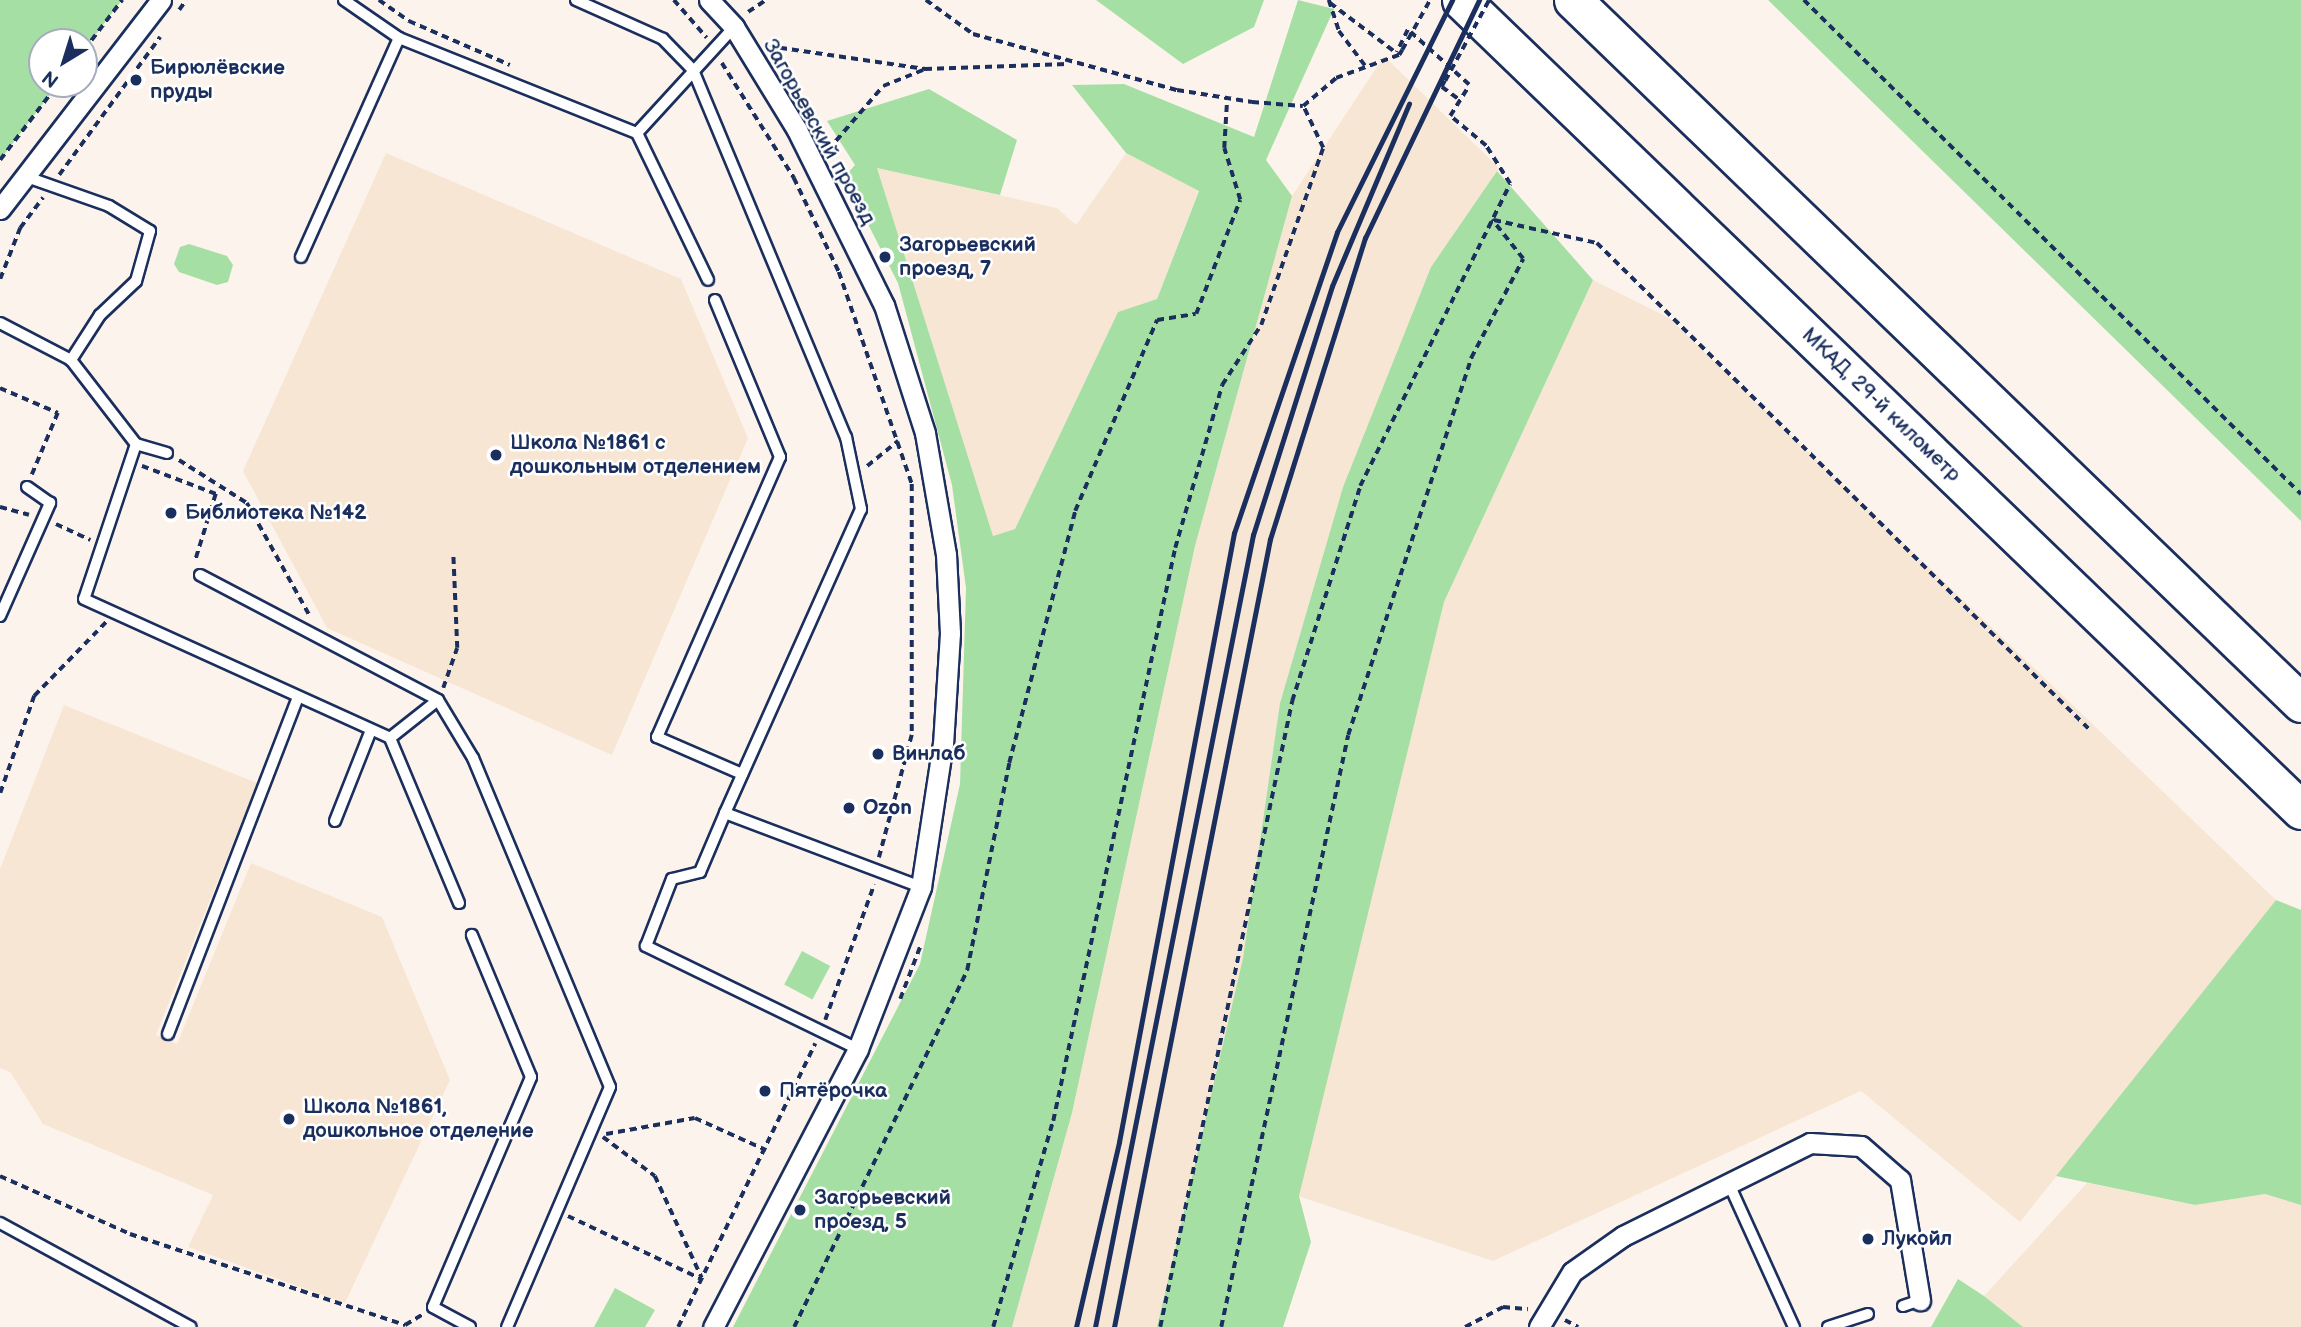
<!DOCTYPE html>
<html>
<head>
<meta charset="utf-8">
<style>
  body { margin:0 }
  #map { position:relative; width:2301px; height:1327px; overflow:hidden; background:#fcf4ec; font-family:"Balsamiq Sans",sans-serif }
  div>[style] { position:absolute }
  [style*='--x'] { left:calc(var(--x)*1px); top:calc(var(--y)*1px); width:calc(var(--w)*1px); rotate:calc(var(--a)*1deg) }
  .built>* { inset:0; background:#f8e6d5 }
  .green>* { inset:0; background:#a6dfa4; transform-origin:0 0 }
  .path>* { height:3.5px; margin-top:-1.75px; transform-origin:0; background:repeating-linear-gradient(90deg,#1b2f5e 0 7px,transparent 0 12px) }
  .roads { filter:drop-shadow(2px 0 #1b2f5e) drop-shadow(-2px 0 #1b2f5e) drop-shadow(0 2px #1b2f5e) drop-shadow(0 -2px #1b2f5e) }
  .lane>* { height:10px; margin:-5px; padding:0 5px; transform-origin:5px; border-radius:5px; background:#fff }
  .street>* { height:19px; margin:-9.5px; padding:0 9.5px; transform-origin:9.5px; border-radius:9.5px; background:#fff }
  .highway>* { height:37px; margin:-18.5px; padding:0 18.5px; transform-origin:18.5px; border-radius:18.5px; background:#fff }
  .rail>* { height:5px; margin:-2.5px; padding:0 2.5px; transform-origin:2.5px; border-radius:2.5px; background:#1b2f5e }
  .path-bridge>* { height:3.5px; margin-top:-1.75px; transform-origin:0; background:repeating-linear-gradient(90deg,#1b2f5e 0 7px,transparent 0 12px) }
  .dots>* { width:19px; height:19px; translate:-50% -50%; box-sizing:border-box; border:4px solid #fff; border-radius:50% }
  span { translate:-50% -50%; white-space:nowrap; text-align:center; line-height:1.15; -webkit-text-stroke:5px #fff; paint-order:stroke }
  .poi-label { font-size:21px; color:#1b2f5e; font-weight:700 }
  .left { translate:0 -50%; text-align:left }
  .street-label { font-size:21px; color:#1b2f5e }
  .north { position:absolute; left:28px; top:28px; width:70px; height:70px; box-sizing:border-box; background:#fff; border:2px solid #a4acbf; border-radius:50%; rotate:218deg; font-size:19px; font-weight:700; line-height:28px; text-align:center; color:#1b2f5e }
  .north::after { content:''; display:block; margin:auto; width:24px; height:32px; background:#1b2f5e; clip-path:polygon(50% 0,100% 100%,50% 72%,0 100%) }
</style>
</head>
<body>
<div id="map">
  <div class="built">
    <div style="clip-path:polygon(1384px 56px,1499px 168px,1431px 267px,1343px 487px,1280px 703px,1243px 958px,1157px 1327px,1012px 1327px,1072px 1113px,1195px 546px,1292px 196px)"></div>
    <div style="clip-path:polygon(386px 153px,681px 279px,748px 438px,612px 755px,327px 628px,243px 471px)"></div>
    <div style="clip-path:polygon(1126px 153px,1199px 190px,1157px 299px,1118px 312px,1015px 529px,993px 536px,877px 168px,1057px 208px,1076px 225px)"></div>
    <div style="clip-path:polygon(1593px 280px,1669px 318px,2276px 900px,2020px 1222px,1861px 1091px,1493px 1261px,1298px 1196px,1444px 602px)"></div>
    <div style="clip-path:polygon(64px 705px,257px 783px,156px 1035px,177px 1044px,251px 863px,382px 917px,450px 1080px,345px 1303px,188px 1247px,213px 1195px,43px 1124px,10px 1072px,0 1068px,0 869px)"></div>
    <div style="clip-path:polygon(2087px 1183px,2195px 1205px,2265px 1194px,2301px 1205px,2301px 1327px,2023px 1327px,1984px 1296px)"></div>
  </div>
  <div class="green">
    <div style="clip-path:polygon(0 0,122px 0,84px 50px,84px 42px,42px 42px,42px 84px,58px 84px,0 160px)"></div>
    <div style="clip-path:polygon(1096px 0,1264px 0,1254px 27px,1183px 64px)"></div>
    <div style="clip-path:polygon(1298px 0,1334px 9px,1266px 160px,1292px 196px,1195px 546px,1072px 1113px,1012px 1327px,733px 1327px,920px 964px,960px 784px,966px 588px,952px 485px,898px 283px,844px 177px,855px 165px,827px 121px,929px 89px,1017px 140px,1000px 195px,877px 168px,993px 536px,1015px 529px,1118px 312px,1157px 299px,1199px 191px,1126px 153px,1072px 85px,1124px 84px,1254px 137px)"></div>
    <div style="clip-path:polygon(1768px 0,2301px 0,2301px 521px)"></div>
    <div style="clip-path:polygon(1497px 171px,1593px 280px,1444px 602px,1299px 1196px,1311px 1242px,1283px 1327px,1157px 1327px,1243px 958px,1280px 703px,1343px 487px,1431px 267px)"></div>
    <div style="clip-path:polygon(189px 244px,227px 256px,233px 265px,228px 282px,217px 285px,179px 272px,174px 264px,180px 247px)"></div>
    <div style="clip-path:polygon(2276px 900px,2301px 910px,2301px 1205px,2265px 1194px,2195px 1205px,2056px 1176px)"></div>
    <div style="left:802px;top:951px;width:32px;height:38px;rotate:28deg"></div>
    <div style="clip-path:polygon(1958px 1279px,1984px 1296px,2023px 1327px,1931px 1327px)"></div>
    <div style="clip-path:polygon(615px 1288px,655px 1310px,645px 1327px,594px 1327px)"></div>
  </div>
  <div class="path">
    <div style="--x:379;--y:0;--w:37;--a:35"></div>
    <div style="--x:409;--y:21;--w:110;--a:23.5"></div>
    <div style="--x:674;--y:0;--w:50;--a:49"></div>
    <div style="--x:926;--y:0;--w:58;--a:35.9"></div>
    <div style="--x:973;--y:34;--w:212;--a:15.4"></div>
    <div style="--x:1177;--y:90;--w:76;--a:9.1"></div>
    <div style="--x:1252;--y:102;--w:51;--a:4.5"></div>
    <div style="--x:1303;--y:106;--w:43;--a:-40.3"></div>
    <div style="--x:1336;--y:78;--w:67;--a:-20.1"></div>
    <div style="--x:1329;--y:0;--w:33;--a:72"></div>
    <div style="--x:1339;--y:31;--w:46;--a:52.9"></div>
    <div style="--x:1804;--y:0;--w:701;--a:44.83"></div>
    <div style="--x:1330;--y:3;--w:86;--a:37"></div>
    <div style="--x:1399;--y:55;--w:6;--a:-59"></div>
    <div style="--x:179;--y:10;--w:12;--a:-55"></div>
    <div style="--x:748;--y:12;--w:22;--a:-34"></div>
    <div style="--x:768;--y:46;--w:159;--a:8.3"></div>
    <div style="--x:925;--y:69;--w:142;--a:-2"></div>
    <div style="--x:84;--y:50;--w:63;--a:-52.8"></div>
    <div style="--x:722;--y:63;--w:136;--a:57.9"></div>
    <div style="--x:794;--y:178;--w:104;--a:64.4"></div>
    <div style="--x:839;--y:272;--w:224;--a:71"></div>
    <div style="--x:912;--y:484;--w:251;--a:90"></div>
    <div style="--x:912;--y:735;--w:127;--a:105"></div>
    <div style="--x:1445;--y:81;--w:7;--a:117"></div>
    <div style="--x:1442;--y:87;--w:22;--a:36"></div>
    <div style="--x:828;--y:150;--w:84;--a:-49.3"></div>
    <div style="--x:883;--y:86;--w:43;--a:-21.8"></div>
    <div style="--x:0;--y:160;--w:96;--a:-52.7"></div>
    <div style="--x:59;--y:175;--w:171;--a:-53.8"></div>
    <div style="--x:1494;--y:220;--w:106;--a:12.6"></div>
    <div style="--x:1597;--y:243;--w:693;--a:44.65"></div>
    <div style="--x:0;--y:279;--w:55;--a:-68.6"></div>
    <div style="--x:20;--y:228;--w:38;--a:-53"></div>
    <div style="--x:0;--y:388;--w:63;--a:23.3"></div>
    <div style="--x:58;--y:413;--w:67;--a:112.8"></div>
    <div style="--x:179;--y:460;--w:80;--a:32.3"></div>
    <div style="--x:247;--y:503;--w:129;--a:60.9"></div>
    <div style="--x:142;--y:466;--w:79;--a:20.7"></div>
    <div style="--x:216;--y:494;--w:71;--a:107.2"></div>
    <div style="--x:867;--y:466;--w:40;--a:-39"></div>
    <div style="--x:0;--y:507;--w:30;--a:15"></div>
    <div style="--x:56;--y:524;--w:38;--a:25"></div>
    <div style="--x:443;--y:688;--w:42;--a:-70.7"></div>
    <div style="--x:457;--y:648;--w:95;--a:-92.4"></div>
    <div style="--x:0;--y:793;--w:103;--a:-70.7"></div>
    <div style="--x:34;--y:696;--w:103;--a:-45.8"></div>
    <div style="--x:900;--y:999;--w:59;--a:-69.1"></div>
    <div style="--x:825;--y:1020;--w:144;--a:-70.1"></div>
    <div style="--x:606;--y:1134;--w:90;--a:-10.2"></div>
    <div style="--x:695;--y:1118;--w:78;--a:24.3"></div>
    <div style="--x:603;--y:1137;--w:65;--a:36.9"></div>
    <div style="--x:655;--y:1176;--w:112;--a:65.3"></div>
    <div style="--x:0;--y:1176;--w:142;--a:24"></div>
    <div style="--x:130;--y:1234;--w:290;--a:18.3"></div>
    <div style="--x:405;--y:1325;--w:21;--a:-31"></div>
    <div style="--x:568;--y:1216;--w:147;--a:25.3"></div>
    <div style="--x:1565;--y:1320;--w:15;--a:28"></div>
    <div style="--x:678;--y:1327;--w:315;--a:-64.2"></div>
    <div style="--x:794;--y:1327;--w:397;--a:-64.1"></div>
    <div style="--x:967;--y:970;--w:211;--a:-78.5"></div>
    <div style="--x:1009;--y:763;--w:260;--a:-75.3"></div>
    <div style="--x:1075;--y:511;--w:208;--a:-66.8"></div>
    <div style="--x:1157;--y:320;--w:39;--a:-9"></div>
    <div style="--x:1196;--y:314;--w:122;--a:-68.9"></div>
    <div style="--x:1240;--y:200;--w:54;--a:-107.1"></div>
    <div style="--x:1224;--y:148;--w:50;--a:-86.6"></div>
    <div style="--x:993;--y:1327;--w:215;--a:-73.8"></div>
    <div style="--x:1053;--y:1121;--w:586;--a:-77.98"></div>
    <div style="--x:1175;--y:548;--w:170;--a:-73.9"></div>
    <div style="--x:1222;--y:385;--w:72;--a:-57"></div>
    <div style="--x:1261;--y:325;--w:188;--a:-70.7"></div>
    <div style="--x:1323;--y:148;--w:47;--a:-115.5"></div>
    <div style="--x:1160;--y:1327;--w:640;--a:-78.09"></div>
    <div style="--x:1292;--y:701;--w:225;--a:-72.4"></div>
    <div style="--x:1360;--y:486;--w:337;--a:-63.6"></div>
    <div style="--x:1510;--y:184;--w:45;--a:-122.3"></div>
    <div style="--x:1486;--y:146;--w:47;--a:-140.2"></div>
    <div style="--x:1450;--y:116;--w:36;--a:-58"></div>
    <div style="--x:1469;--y:85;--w:82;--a:-138"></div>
    <div style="--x:1408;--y:30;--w:25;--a:116"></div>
    <div style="--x:1221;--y:1327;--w:605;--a:-77.89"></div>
    <div style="--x:1348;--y:735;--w:397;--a:-71.9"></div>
    <div style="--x:1471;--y:358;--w:112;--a:-62.3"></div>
    <div style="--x:1523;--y:259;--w:50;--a:-128.5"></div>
    <div style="--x:1465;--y:1327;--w:43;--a:-27.8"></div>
    <div style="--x:1503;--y:1307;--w:25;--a:5"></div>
  </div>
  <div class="roads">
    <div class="lane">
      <div style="--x:344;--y:0;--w:67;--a:34.6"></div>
      <div style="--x:576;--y:0;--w:95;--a:24.1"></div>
      <div style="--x:663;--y:39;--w:43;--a:45.9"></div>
      <div style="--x:693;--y:70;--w:398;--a:67.4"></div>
      <div style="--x:846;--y:437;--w:74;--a:78.2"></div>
      <div style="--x:861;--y:509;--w:333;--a:114.1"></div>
      <div style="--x:637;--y:133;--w:144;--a:-47.5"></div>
      <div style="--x:24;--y:176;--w:90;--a:19.4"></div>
      <div style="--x:109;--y:206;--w:48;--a:31.4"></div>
      <div style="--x:150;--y:231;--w:52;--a:105.6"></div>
      <div style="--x:136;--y:281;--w:50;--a:136.6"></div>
      <div style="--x:100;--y:315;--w:54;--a:122.8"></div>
      <div style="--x:301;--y:257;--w:240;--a:-65.9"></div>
      <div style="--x:399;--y:38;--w:256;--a:21.8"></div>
      <div style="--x:637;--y:133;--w:163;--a:64.2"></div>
      <div style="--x:715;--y:300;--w:170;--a:67.5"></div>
      <div style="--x:780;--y:457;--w:306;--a:113.7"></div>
      <div style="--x:657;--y:737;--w:93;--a:23.5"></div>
      <div style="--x:0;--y:323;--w:80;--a:27.5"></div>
      <div style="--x:71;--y:360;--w:106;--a:52.3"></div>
      <div style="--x:167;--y:453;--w:32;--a:-164"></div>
      <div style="--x:136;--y:444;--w:163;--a:108.5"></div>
      <div style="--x:84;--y:599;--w:336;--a:24.4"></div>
      <div style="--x:200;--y:575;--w:269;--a:27.7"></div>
      <div style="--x:0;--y:616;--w:124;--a:-66.1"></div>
      <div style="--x:50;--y:503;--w:28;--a:-145"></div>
      <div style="--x:335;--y:821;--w:98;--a:-68.4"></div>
      <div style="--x:459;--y:903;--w:179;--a:-112.7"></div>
      <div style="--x:390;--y:738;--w:61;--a:-38.4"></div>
      <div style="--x:438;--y:700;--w:68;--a:58.9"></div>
      <div style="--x:473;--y:758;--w:356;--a:67.4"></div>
      <div style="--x:610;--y:1087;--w:261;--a:113.2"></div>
      <div style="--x:168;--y:1034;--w:361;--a:-68.9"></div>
      <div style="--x:858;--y:1049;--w:236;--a:-154.1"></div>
      <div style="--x:646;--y:946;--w:72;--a:-68.8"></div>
      <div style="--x:672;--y:879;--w:29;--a:-14"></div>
      <div style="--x:700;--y:872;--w:64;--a:-67"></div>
      <div style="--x:725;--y:813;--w:210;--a:20.7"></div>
      <div style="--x:1729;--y:1184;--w:157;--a:65.6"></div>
      <div style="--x:0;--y:1223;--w:217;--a:28.6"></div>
      <div style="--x:1903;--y:1306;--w:18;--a:-19"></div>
      <div style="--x:470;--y:1327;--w:42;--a:-151.6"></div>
      <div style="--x:433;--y:1307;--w:250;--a:-66.9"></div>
      <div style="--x:531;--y:1077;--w:154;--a:-112.6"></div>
      <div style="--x:1828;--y:1327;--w:42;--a:-18"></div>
    </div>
    <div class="street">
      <div style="--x:709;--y:0;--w:37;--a:47"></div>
      <div style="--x:734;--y:27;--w:121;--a:58.5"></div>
      <div style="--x:797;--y:130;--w:195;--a:63.6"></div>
      <div style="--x:884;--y:305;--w:134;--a:72.2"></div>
      <div style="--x:925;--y:433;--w:123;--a:80.2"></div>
      <div style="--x:946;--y:554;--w:79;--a:87.1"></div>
      <div style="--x:950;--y:633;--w:110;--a:93.6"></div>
      <div style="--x:943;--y:743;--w:146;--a:98.7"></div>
      <div style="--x:921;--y:887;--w:174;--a:111.3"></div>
      <div style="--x:858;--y:1049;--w:314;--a:117.5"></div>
      <div style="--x:0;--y:209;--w:264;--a:-52.4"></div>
      <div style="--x:1539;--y:1327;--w:64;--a:-59"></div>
      <div style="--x:1572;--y:1272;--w:62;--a:-35.2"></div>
      <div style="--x:1623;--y:1236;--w:209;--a:-26.4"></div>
      <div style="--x:1810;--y:1143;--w:51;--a:3.4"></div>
      <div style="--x:1861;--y:1146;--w:52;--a:41.1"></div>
      <div style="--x:1900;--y:1180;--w:122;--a:80.5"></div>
    </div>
    <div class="highway">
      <div style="--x:1461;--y:0;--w:1167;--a:43.96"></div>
      <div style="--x:1573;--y:0;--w:1012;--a:44"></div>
    </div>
  </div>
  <div class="rail">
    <div style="--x:1076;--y:1327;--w:190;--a:-76.9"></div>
    <div style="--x:1119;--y:1142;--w:620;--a:-79.31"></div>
    <div style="--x:1234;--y:533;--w:318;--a:-71.1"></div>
    <div style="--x:1337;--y:232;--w:259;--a:-63.6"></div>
    <div style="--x:1095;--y:1327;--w:808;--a:-78.72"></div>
    <div style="--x:1253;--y:535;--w:261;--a:-72.4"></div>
    <div style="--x:1332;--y:286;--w:198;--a:-67.1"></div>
    <div style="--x:1114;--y:1327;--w:803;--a:-78.8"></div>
    <div style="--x:1270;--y:539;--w:316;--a:-72.5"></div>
    <div style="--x:1365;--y:238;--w:264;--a:-64.4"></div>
  </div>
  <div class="path-bridge">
    <div style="--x:1402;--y:50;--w:57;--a:-60.8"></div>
    <div style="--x:1445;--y:81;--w:92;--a:-61.5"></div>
  </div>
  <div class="dots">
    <div style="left:136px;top:80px;background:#1b2f5e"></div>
    <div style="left:885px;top:257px;background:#1b2f5e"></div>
    <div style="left:496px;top:455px;background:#1b2f5e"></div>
    <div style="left:171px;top:513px;background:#1b2f5e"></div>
    <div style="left:878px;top:754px;background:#1b2f5e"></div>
    <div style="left:849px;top:808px;background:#1b2f5e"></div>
    <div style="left:765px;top:1091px;background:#1b2f5e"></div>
    <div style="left:289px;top:1119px;background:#1b2f5e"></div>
    <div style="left:800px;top:1210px;background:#1b2f5e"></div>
    <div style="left:1868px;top:1239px;background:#1b2f5e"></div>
  </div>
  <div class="poi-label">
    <span class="left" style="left:150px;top:80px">Бирюлёвские<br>пруды</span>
    <span class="left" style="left:899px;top:257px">Загорьевский<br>проезд, 7</span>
    <span class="left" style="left:510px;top:455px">Школа №1861 с<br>дошкольным отделением</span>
    <span class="left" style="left:185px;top:513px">Библиотека №142</span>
    <span class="left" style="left:892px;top:754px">Винлаб</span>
    <span class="left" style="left:863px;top:808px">Ozon</span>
    <span class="left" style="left:779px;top:1091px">Пятёрочка</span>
    <span class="left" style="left:303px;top:1119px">Школа №1861,<br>дошкольное отделение</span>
    <span class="left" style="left:814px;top:1210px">Загорьевский<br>проезд, 5</span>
    <span class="left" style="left:1882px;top:1239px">Лукойл</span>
  </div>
  <div class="street-label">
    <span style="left:819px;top:132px;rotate:61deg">Загорьевский проезд</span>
    <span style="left:1881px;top:405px;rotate:44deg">МКАД, 29-й километр</span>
  </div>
  <div class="north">N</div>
</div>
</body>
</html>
